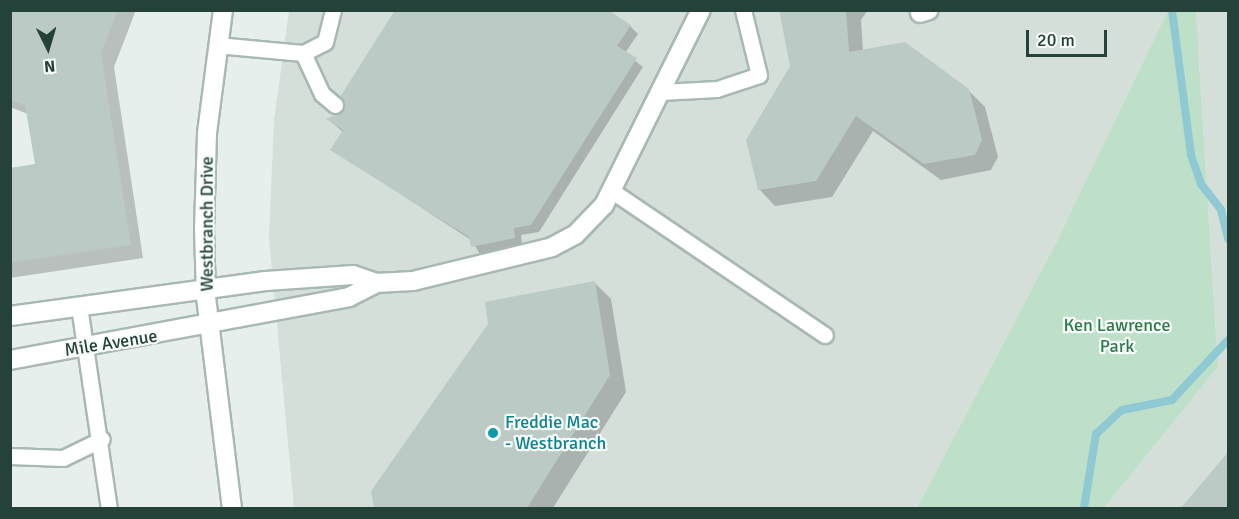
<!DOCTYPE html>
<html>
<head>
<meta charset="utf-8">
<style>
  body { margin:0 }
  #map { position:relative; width:1239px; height:519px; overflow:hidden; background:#e6efeb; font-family:Signika,sans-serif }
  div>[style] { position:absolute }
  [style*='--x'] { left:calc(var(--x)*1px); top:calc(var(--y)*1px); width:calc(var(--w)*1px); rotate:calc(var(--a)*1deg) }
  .built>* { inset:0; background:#d4dfda }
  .green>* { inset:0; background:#bfe0c8 }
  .shadow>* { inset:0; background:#0003 }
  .stream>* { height:8px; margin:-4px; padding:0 4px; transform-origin:4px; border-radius:4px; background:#8ec9d4 }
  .building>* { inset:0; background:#bbcac4 }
  .roads { filter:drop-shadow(2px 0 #a8b8b2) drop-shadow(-2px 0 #a8b8b2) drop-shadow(0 2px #a8b8b2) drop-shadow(0 -2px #a8b8b2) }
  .lane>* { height:15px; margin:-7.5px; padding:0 7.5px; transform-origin:7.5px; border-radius:7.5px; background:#fff }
  .street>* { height:18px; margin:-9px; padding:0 9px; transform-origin:9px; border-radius:9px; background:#fff }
  .secondary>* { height:18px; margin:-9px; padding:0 9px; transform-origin:9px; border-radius:9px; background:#fff }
  .dots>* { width:16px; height:16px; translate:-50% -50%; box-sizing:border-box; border:3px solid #f7fbf9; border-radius:50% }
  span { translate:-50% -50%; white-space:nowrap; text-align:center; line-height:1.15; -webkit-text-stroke:4.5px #f7fbf9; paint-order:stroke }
  .street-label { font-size:18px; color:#24423a }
  .park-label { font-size:18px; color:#2d7a4b }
  .culture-label { font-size:18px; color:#0d838f }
  .left { translate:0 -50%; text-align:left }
  .frame { position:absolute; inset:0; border:12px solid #24423a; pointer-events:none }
  .north { position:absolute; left:18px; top:18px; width:60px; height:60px; -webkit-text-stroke:4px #f7fbf9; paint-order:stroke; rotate:175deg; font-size:16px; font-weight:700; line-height:24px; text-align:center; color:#24423a }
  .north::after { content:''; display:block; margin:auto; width:21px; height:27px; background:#24423a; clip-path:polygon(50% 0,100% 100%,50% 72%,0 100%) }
  .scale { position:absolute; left:1026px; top:30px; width:81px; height:27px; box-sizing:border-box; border:3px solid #24423a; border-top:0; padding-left:8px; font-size:18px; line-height:21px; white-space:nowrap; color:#24423a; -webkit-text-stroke:4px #f7fbf9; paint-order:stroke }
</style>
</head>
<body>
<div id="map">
  <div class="built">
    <div style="clip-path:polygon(289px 11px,1169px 11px,1057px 241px,917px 508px,294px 508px,269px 238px,274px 120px)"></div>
    <div style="clip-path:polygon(1196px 11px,1228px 11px,1228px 508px,1104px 508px,1218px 367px)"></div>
  </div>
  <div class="green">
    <div style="clip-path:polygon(1168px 11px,1196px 11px,1218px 367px,1104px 508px,917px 508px,1057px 241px)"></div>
  </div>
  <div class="shadow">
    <div style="clip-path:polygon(10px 10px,136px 10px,114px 67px,143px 258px,10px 278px,10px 169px,36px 165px,28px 114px,10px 107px)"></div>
    <div style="clip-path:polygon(781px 10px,868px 10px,861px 20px,863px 51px,968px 90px,985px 107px,998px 157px,991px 170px,941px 180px,873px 131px,832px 197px,775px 206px,759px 189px,792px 66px)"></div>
    <div style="clip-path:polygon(630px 26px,638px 34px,625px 53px,643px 67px,539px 232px,521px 235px,522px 245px,480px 254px,471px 240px,332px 149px,343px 132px,329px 120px)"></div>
    <div style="clip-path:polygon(595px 283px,611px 299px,626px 392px,553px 508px,376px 508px,372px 491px)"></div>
    <div style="clip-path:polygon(1228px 455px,1228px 508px,1183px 508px)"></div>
  </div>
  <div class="stream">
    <div style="--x:1172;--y:10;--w:146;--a:82.5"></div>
    <div style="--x:1191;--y:155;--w:31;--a:71"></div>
    <div style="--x:1201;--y:184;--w:33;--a:52"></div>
    <div style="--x:1221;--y:210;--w:30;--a:76"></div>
    <div style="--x:1084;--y:508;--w:75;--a:-80.8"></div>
    <div style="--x:1096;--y:434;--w:35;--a:-43"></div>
    <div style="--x:1122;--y:410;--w:51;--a:-11.3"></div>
    <div style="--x:1172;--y:400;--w:82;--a:-47"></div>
  </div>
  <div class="building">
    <div style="clip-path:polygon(10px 10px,118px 10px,101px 53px,131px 245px,10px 263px,10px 168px,35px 164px,25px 105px,10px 100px)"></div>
    <div style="clip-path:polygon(395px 10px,608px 10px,631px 25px,617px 46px,637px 58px,531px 225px,514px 228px,515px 238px,471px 247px,469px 237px,330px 150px,343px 130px,326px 119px,343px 111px,340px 97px)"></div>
    <div style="clip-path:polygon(779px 10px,846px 10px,849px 52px,905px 42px,969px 89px,982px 140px,975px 155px,924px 164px,856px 116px,816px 181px,758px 190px,746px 140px,790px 66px)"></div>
    <div style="clip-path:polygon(595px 281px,610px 375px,527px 508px,374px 508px,371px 491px,488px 324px,485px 302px)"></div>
    <div style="clip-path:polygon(1228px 452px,1228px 508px,1181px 508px)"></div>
  </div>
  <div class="roads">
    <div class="lane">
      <div style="--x:333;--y:10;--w:33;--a:104"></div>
      <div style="--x:325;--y:42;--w:25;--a:153"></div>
      <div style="--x:303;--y:53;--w:45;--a:65.1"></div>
      <div style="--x:322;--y:94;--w:17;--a:40"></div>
      <div style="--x:217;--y:45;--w:86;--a:5.3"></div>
      <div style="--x:661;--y:92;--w:56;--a:-3.1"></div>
      <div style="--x:717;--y:89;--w:44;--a:-18.4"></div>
      <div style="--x:759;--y:75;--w:67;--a:-103.8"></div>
      <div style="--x:612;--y:191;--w:257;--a:34.1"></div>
      <div style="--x:79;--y:306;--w:204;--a:81.6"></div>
      <div style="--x:10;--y:456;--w:53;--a:2.2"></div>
      <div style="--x:63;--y:458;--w:43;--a:-26"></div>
    </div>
    <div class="street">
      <div style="--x:920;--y:13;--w:9;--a:-18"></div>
      <div style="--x:10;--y:316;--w:258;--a:-7.8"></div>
      <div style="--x:266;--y:281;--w:87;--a:-3.9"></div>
      <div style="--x:353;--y:275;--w:24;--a:19"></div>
      <div style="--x:376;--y:283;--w:37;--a:-3"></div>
      <div style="--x:413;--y:281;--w:143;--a:-13.7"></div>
      <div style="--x:552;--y:247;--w:26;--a:-28"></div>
      <div style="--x:575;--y:235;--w:42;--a:-46"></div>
      <div style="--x:604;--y:205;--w:218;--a:-63.6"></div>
      <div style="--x:10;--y:360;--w:345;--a:-10.5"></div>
      <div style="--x:349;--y:297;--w:30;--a:-27"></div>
    </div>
    <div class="secondary">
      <div style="--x:223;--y:10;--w:125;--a:97.4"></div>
      <div style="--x:207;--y:134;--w:95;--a:91.8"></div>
      <div style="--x:204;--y:229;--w:68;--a:88.3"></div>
      <div style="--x:206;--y:297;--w:213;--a:83"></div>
    </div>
  </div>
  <div class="dots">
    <div style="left:493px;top:433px;background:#0f9aa8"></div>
  </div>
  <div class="street-label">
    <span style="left:207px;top:224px;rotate:-90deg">Westbranch Drive</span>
    <span style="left:111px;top:343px;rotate:-9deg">Mile Avenue</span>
  </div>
  <div class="park-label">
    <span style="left:1117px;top:336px">Ken Lawrence<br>Park</span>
  </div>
  <div class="culture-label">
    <span class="left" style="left:505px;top:433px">Freddie Mac<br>- Westbranch</span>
  </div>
  <div class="frame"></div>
  <div class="north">N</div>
  <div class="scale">20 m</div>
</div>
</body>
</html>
